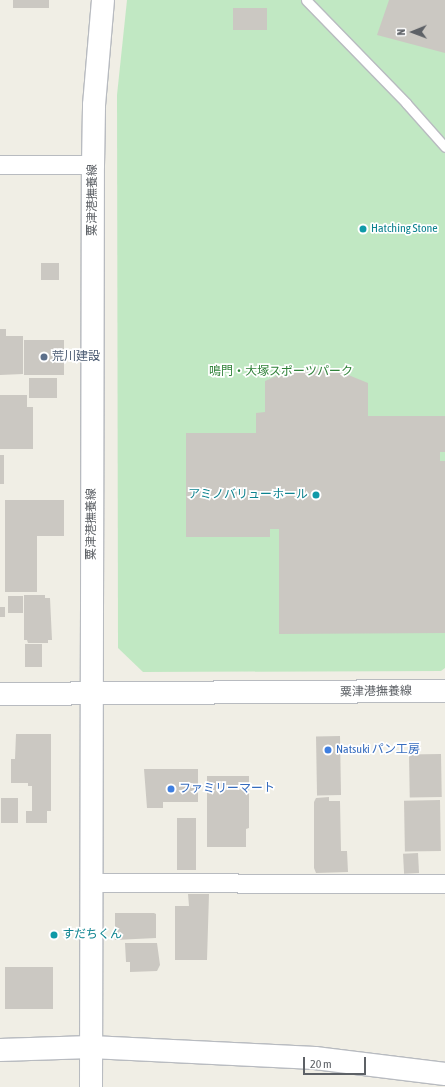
<!DOCTYPE html>
<html>
<head>
<meta charset="utf-8">
<style>
  body { margin:0 }
  #map { position:relative; width:445px; height:1087px; overflow:hidden; background:#f0eee5; font-family:"Asap Condensed","Noto Sans JP",sans-serif }
  div>[style] { position:absolute }
  [style*='--x'] { left:calc(var(--x)*1px); top:calc(var(--y)*1px); width:calc(var(--w)*1px); rotate:calc(var(--a)*1deg) }
  .green>* { inset:0; background:#c1e8c3 }
  .building>* { inset:0; background:#cbc8c2; transform-origin:0 0 }
  .roads { filter:drop-shadow(1px 0 #b8bbc0) drop-shadow(-1px 0 #b8bbc0) drop-shadow(0 1px #b8bbc0) drop-shadow(0 -1px #b8bbc0) }
  .lane>* { height:9px; margin:-4.5px; padding:0 4.5px; transform-origin:4.5px; border-radius:4.5px; background:#fff }
  .street>* { height:18px; margin:-9px; padding:0 9px; transform-origin:9px; border-radius:9px; background:#fff }
  .secondary>* { height:22px; margin:-11px; padding:0 11px; transform-origin:11px; border-radius:11px; background:#fff }
  .dots>* { width:11px; height:11px; translate:-50% -50%; box-sizing:border-box; border:2px solid #fff; border-radius:50% }
  span { translate:-50% -50%; white-space:nowrap; text-align:center; line-height:1.15; -webkit-text-stroke:3.5px #fff; paint-order:stroke }
  .street-label { font-size:12px; color:#5d6166 }
  .culture-label { font-size:12px; color:#0d838f }
  .left { translate:0 -50%; text-align:left }
  .right { translate:-100% -50%; text-align:right }
  .service-label { font-size:12px; color:#4e5e75 }
  .park-label { font-size:12px; color:#308239 }
  .shop-label { font-size:12px; color:#366cbe }
  .north { position:absolute; left:393px; top:12px; width:40px; height:40px; -webkit-text-stroke:3px #fff; paint-order:stroke; rotate:269deg; font-size:11px; font-weight:700; line-height:16px; text-align:center; color:#5d6166 }
  .north::after { content:''; display:block; margin:auto; width:14px; height:18px; background:#5d6166; clip-path:polygon(50% 0,100% 100%,50% 72%,0 100%) }
  .scale { position:absolute; left:303px; top:1057px; width:63px; height:18px; box-sizing:border-box; border:2px solid #5d6166; border-top:0; padding-left:5px; font-size:12px; line-height:14px; white-space:nowrap; color:#5d6166; -webkit-text-stroke:3px #fff; paint-order:stroke }
</style>
</head>
<body>
<div id="map">
  <div class="green">
    <div style="clip-path:polygon(127px 0,445px 0,445px 668px,441px 671px,143px 672px,118px 648px,117px 95px)"></div>
  </div>
  <div class="building">
    <div style="left:13px;top:0;width:36px;height:8px"></div>
    <div style="clip-path:polygon(389px 0,445px 0,445px 53px,377px 35px)"></div>
    <div style="left:233px;top:8px;width:34px;height:22px"></div>
    <div style="left:41px;top:263px;width:18px;height:17px"></div>
    <div style="clip-path:polygon(0 329px,6px 329px,6px 336px,23px 336px,23px 374px,0 375px)"></div>
    <div style="left:24px;top:340px;width:40px;height:35px"></div>
    <div style="clip-path:polygon(314px 369px,341px 372px,368px 383px,368px 416px,445px 416px,445px 452px,440px 452px,440px 461px,445px 461px,445px 633px,279px 634px,279px 529px,270px 529px,270px 537px,186px 537px,186px 433px,256px 433px,256px 413px,265px 412px,265px 381px,288px 371px)"></div>
    <div style="left:29px;top:378px;width:28px;height:20px"></div>
    <div style="clip-path:polygon(0 395px,27px 395px,27px 407px,33px 407px,33px 449px,0 449px)"></div>
    <div style="left:0;top:455px;width:4px;height:29px"></div>
    <div style="clip-path:polygon(5px 500px,64px 500px,64px 536px,37px 536px,37px 592px,5px 592px)"></div>
    <div style="clip-path:polygon(24px 595px,45px 595px,45px 598px,50px 598px,52px 640px,48px 640px,48px 643px,28px 643px,27px 640px,24px 640px)"></div>
    <div style="left:8px;top:596px;width:15px;height:17px"></div>
    <div style="left:0;top:607px;width:5px;height:10px"></div>
    <div style="left:25px;top:644px;width:17px;height:23px"></div>
    <div style="clip-path:polygon(16px 734px,51px 734px,51px 811px,47px 811px,47px 823px,26px 823px,26px 811px,32px 811px,32px 786px,28px 786px,28px 783px,11px 783px,11px 759px,15px 759px)"></div>
    <div style="left:340px;top:736px;width:59px;height:24px;rotate:89deg"></div>
    <div style="left:441px;top:754px;width:43px;height:32px;rotate:89deg"></div>
    <div style="clip-path:polygon(144px 769px,198px 769px,198px 802px,163px 802px,163px 808px,147px 808px)"></div>
    <div style="clip-path:polygon(207px 776px,249px 776px,249px 828px,246px 829px,246px 847px,207px 847px)"></div>
    <div style="clip-path:polygon(329px 797px,329px 801px,340px 801px,341px 851px,347px 851px,348px 872px,316px 873px,314px 868px,314px 802px,316px 798px)"></div>
    <div style="left:1px;top:798px;width:17px;height:25px"></div>
    <div style="left:440px;top:800px;width:51px;height:36px;rotate:89deg"></div>
    <div style="left:177px;top:818px;width:19px;height:52px"></div>
    <div style="left:418px;top:853px;width:20px;height:15px;rotate:87deg"></div>
    <div style="clip-path:polygon(188px 894px,209px 894px,207px 960px,175px 960px,175px 906px,189px 906px)"></div>
    <div style="clip-path:polygon(115px 913px,154px 913px,156px 914px,156px 938px,115px 940px)"></div>
    <div style="clip-path:polygon(125px 943px,157px 943px,160px 965px,157px 971px,130px 972px,130px 962px,126px 962px)"></div>
    <div style="left:5px;top:967px;width:48px;height:42px"></div>
  </div>
  <div class="roads">
    <div class="lane">
      <div style="--x:306;--y:0;--w:144;--a:45.8"></div>
      <div style="--x:406;--y:103;--w:59;--a:48.4"></div>
    </div>
    <div class="street">
      <div style="--x:0;--y:165;--w:93;--a:0"></div>
      <div style="--x:91;--y:883;--w:354;--a:0.2"></div>
    </div>
    <div class="secondary">
      <div style="--x:0;--y:694;--w:445;--a:-0.4"></div>
      <div style="--x:0;--y:1050;--w:91;--a:-1.9"></div>
      <div style="--x:91;--y:1047;--w:224;--a:2.8"></div>
      <div style="--x:315;--y:1058;--w:131;--a:7"></div>
      <div style="--x:91;--y:1087;--w:922;--a:-89.88"></div>
      <div style="--x:93;--y:165;--w:60;--a:-89"></div>
      <div style="--x:94;--y:105;--w:105;--a:-85.1"></div>
    </div>
  </div>
  <div class="dots">
    <div style="left:363px;top:229px;background:#0f9aa8"></div>
    <div style="left:44px;top:357px;background:#5c6f8a"></div>
    <div style="left:316px;top:495px;background:#0f9aa8"></div>
    <div style="left:328px;top:750px;background:#3f7fe0"></div>
    <div style="left:171px;top:789px;background:#3f7fe0"></div>
    <div style="left:54px;top:935px;background:#0f9aa8"></div>
  </div>
  <div class="street-label">
    <span style="left:93px;top:200px;rotate:-90deg">粟津港撫養線</span>
    <span style="left:92px;top:524px;rotate:-90deg">粟津港撫養線</span>
    <span style="left:376px;top:692px;rotate:-1deg">粟津港撫養線</span>
  </div>
  <div class="culture-label">
    <span class="left" style="left:371px;top:229px">Hatching Stone</span>
    <span class="right" style="left:308px;top:495px">アミノバリューホール</span>
    <span class="left" style="left:62px;top:935px">すだちくん</span>
  </div>
  <div class="service-label">
    <span class="left" style="left:52px;top:357px">荒川建設</span>
  </div>
  <div class="park-label">
    <span style="left:281px;top:372px">鳴門・大塚スポーツパーク</span>
  </div>
  <div class="shop-label">
    <span class="left" style="left:336px;top:750px">Natsuki パン工房</span>
    <span class="left" style="left:179px;top:789px">ファミリーマート</span>
  </div>
  <div class="north">N</div>
  <div class="scale">20 m</div>
</div>
</body>
</html>
